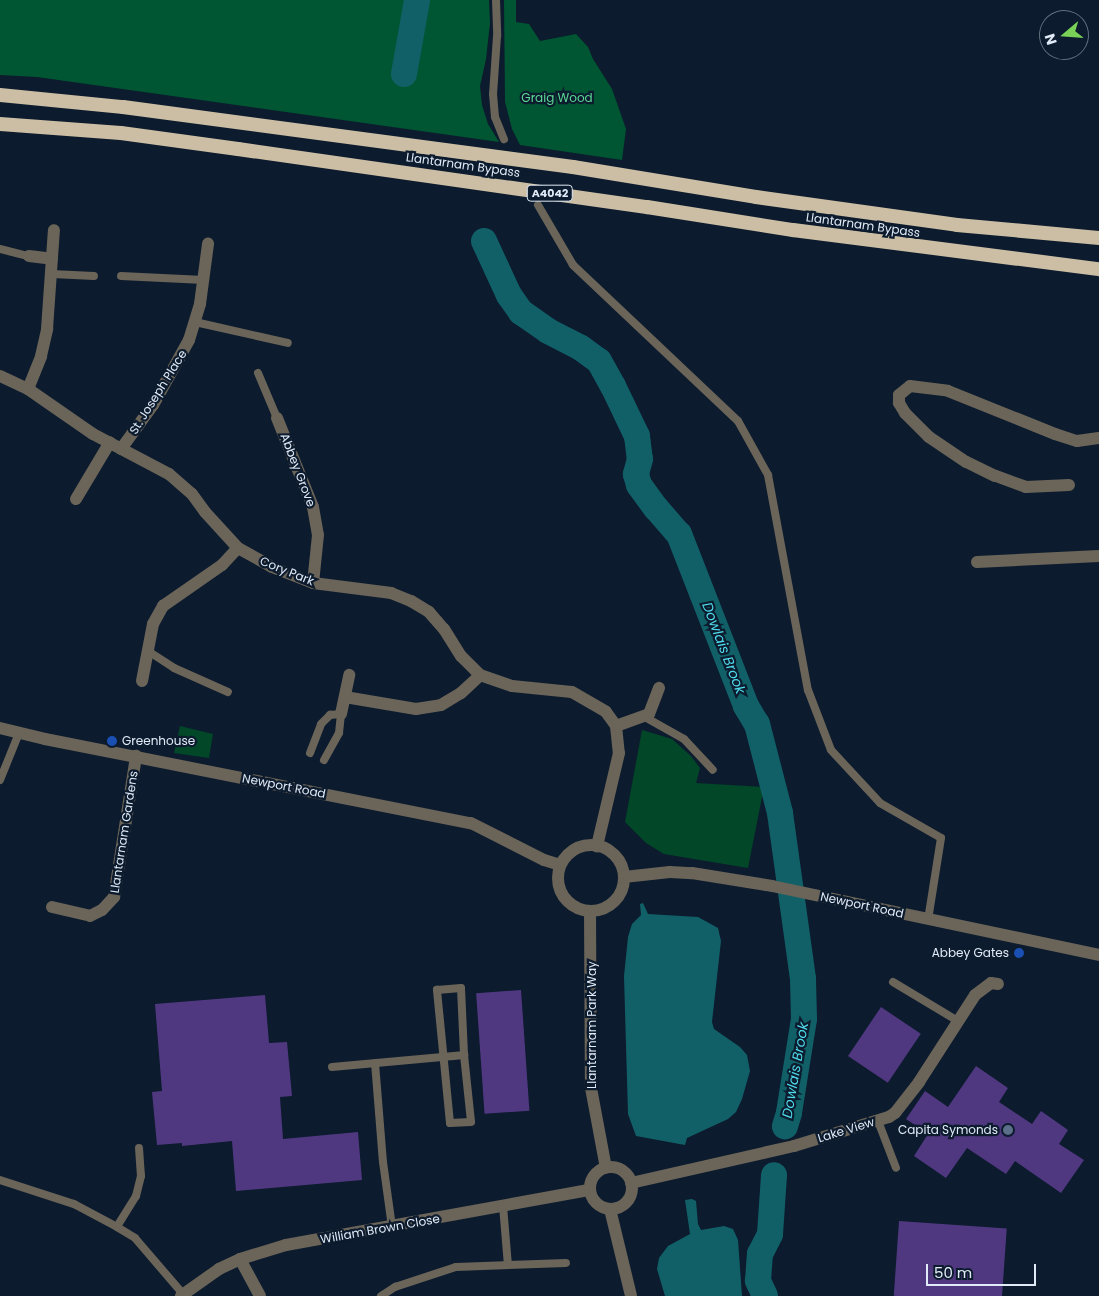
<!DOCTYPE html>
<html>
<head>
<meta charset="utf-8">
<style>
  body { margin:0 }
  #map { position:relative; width:1099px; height:1296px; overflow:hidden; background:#0c1b2d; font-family:Poppins,sans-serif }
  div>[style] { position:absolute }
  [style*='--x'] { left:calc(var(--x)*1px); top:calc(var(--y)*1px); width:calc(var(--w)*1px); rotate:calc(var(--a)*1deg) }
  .green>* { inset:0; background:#014728 }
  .forest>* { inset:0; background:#005632 }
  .water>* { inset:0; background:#116068 }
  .river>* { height:26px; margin:-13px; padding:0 13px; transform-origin:13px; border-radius:13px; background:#116068 }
  .building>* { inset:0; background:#503881; transform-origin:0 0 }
  .service>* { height:8px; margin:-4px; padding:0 4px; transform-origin:4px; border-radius:4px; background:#6a6459 }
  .minor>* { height:12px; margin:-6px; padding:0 6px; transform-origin:6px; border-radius:6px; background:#6a6459 }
  .tertiary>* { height:12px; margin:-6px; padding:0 6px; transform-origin:6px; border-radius:6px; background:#6a6459 }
  .tertiary>.ring { margin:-6px; padding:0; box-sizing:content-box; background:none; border:12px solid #6a6459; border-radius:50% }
  .trunk>* { height:14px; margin:-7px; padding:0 7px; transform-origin:7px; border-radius:7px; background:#ccbea4 }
  .dots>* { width:14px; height:14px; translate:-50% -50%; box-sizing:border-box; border:2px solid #0c1b2d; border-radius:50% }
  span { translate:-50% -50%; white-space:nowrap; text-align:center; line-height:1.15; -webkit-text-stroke:4.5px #0c1b2d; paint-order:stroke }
  .shield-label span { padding:1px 4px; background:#0c1b2d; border:1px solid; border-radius:4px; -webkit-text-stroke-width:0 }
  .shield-label { font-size:11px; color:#e1ebf8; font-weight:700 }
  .park-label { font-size:12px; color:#5cda96 }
  .street-label { font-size:12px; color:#e1ebf8 }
  .poi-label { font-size:12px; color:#e1ebf8 }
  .left { translate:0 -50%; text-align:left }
  .right { translate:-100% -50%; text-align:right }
  .water-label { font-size:14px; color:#4edaea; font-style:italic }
  .north { position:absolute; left:1039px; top:10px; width:50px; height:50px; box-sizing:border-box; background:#0c1b2d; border:1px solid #616e7e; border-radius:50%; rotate:252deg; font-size:14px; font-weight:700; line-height:20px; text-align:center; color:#e1ebf8 }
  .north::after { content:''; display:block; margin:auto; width:18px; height:22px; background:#79d157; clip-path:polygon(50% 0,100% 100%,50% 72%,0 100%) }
  .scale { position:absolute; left:926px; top:1264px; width:110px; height:22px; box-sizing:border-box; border:2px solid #e1ebf8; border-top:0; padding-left:6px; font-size:15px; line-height:18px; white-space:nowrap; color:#e1ebf8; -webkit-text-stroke:4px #0c1b2d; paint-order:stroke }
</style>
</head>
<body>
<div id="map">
  <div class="green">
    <div style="clip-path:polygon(180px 726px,213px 734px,209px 758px,174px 753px)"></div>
    <div style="clip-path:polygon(642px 730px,672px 739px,691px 756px,700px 768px,696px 783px,764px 787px,748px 868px,664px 854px,646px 843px,625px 822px)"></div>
  </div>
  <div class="forest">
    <div style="clip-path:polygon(0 0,489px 0,490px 23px,486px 59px,480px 86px,482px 105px,488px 124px,499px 142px,37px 77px,0 75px)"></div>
    <div style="clip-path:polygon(504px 0,516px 0,516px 22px,529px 24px,540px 41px,576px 34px,588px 47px,593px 59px,612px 89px,626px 129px,622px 160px,520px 145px,512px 129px,505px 102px)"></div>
  </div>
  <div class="water">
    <div style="clip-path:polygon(643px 903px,648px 914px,698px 917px,718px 928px,721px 941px,712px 1022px,714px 1029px,740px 1047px,747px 1055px,750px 1071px,742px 1099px,736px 1112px,728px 1119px,687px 1138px,685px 1145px,636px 1136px,628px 1114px,624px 976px,628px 937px,632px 924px,641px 915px,640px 904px)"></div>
    <div style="clip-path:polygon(692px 1199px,696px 1201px,698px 1224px,701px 1230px,724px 1226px,733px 1229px,738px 1240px,742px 1296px,665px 1296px,657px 1269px,659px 1258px,668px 1246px,690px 1234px,685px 1200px)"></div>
  </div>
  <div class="river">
    <div style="--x:404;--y:74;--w:75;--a:-80"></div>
    <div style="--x:484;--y:241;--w:60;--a:65.2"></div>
    <div style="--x:509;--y:295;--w:21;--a:55"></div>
    <div style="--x:521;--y:312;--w:33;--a:35"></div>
    <div style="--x:548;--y:331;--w:37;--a:27"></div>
    <div style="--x:581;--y:348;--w:22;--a:36"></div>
    <div style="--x:599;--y:361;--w:29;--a:61"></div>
    <div style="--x:613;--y:386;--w:55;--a:64.4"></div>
    <div style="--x:637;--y:436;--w:23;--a:83"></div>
    <div style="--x:640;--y:459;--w:16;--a:105"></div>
    <div style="--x:636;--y:474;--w:11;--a:75"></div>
    <div style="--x:639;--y:485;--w:29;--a:54"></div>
    <div style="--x:656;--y:508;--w:35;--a:49"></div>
    <div style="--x:679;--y:534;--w:185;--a:68.7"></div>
    <div style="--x:746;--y:706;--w:21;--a:59"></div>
    <div style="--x:757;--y:724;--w:92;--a:75.5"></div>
    <div style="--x:780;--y:813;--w:168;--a:82.1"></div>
    <div style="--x:803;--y:979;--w:40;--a:88.6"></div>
    <div style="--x:804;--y:1019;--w:95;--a:99.1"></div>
    <div style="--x:789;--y:1113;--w:14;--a:107"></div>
    <div style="--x:765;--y:1296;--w:17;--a:-115"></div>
    <div style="--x:758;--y:1281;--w:27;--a:-86"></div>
    <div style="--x:760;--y:1254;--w:22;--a:-63"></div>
    <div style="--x:770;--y:1234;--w:59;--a:-86.1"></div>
  </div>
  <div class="building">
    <div style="left:521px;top:990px;width:121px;height:45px;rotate:86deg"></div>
    <div style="clip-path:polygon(265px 995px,269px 1043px,287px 1042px,292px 1096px,280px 1097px,283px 1139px,358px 1132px,362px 1180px,236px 1191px,232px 1141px,182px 1146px,182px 1143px,157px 1145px,152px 1092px,162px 1091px,155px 1004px)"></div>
    <div style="left:881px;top:1007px;width:48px;height:59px;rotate:34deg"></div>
    <div style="clip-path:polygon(976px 1066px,1008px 1088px,999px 1102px,1032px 1124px,1041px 1111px,1068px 1130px,1059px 1144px,1084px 1160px,1061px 1193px,1015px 1161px,1006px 1174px,967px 1148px,946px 1178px,914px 1156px,928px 1134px,906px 1119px,925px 1091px,948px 1107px)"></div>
    <div style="left:899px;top:1221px;width:108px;height:75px;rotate:4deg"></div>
  </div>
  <div class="service">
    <div style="--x:496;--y:0;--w:36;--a:88"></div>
    <div style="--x:497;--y:36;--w:58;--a:93.9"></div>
    <div style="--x:493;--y:94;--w:23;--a:85"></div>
    <div style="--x:495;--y:117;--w:24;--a:68"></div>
    <div style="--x:538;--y:205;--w:69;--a:59.7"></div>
    <div style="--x:573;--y:265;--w:227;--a:43.4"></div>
    <div style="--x:738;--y:421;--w:62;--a:60.9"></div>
    <div style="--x:768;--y:475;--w:219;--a:79.5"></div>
    <div style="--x:808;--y:690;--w:64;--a:69"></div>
    <div style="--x:831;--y:750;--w:72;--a:47.2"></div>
    <div style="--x:880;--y:803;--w:70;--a:29.8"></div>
    <div style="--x:941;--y:838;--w:83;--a:99"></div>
    <div style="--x:0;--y:249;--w:30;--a:14"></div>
    <div style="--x:52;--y:274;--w:42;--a:2.7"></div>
    <div style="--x:121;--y:276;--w:83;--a:2.8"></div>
    <div style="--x:195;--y:322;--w:95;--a:12.7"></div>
    <div style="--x:258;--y:373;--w:49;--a:67.1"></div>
    <div style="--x:148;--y:651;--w:31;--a:33"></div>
    <div style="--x:174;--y:668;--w:59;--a:24"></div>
    <div style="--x:643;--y:716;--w:47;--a:29.3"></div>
    <div style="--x:684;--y:739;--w:42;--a:46.9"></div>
    <div style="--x:310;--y:753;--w:31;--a:-69"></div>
    <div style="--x:321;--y:724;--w:13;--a:-45"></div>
    <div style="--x:330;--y:715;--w:11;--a:-5"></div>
    <div style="--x:341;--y:714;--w:19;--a:96"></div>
    <div style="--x:339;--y:733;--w:31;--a:119"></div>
    <div style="--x:0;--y:780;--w:51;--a:-68"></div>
    <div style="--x:893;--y:982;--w:76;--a:31"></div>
    <div style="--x:461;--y:988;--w:67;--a:87.4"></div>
    <div style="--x:464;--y:1055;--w:67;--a:84"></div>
    <div style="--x:471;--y:1122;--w:21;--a:177"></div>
    <div style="--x:450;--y:1123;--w:134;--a:-95.6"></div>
    <div style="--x:437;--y:990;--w:24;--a:-5"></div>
    <div style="--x:375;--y:1063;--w:99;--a:85.4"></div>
    <div style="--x:383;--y:1162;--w:66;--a:82.1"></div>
    <div style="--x:332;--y:1067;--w:133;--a:-5.2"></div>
    <div style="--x:878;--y:1121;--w:50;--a:69"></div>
    <div style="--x:139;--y:1148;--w:28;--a:86"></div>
    <div style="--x:141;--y:1176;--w:21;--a:104"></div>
    <div style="--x:136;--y:1196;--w:36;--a:122"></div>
    <div style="--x:117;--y:1227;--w:21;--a:31"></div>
    <div style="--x:135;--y:1238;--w:74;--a:49.4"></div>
    <div style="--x:0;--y:1180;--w:78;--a:18"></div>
    <div style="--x:74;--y:1204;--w:49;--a:28.1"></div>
    <div style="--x:503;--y:1206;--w:59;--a:85.2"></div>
    <div style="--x:381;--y:1296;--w:17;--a:-33"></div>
    <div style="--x:395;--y:1287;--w:64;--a:-18.2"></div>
    <div style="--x:456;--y:1267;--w:110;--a:-2.1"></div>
  </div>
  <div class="minor">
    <div style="--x:29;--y:256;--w:23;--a:7"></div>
    <div style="--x:0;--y:376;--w:31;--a:25"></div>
    <div style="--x:28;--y:389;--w:79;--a:34.7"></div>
    <div style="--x:93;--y:434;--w:86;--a:27.8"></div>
    <div style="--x:169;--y:474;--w:30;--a:41"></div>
    <div style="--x:192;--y:494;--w:22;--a:54"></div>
    <div style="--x:205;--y:512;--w:49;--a:47.5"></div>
    <div style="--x:238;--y:548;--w:39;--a:29"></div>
    <div style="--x:272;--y:567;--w:44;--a:21.3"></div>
    <div style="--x:313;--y:583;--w:79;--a:7.3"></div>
    <div style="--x:391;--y:593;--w:22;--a:22"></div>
    <div style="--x:411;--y:601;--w:21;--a:31"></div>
    <div style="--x:429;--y:612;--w:23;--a:49"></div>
    <div style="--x:444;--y:629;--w:32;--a:58"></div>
    <div style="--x:461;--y:656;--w:27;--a:45"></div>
    <div style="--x:480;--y:675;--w:34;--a:19"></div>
    <div style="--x:512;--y:686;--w:60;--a:5.7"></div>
    <div style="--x:572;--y:692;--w:39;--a:30"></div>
    <div style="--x:606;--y:712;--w:17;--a:54"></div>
    <div style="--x:616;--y:726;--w:27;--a:84"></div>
    <div style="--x:619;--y:753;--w:96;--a:103.3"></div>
    <div style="--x:28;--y:389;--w:35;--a:-68"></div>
    <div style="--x:41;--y:356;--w:28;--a:-77"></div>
    <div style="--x:47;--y:329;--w:99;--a:-86"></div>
    <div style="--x:277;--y:418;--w:96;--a:68"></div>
    <div style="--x:313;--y:507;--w:28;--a:80"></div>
    <div style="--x:318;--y:535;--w:48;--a:95.9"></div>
    <div style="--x:121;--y:449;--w:54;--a:-54"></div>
    <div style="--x:153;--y:405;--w:74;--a:-61"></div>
    <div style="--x:189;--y:340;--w:38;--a:-73"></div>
    <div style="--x:200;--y:304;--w:61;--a:-82.4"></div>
    <div style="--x:1069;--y:485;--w:43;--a:177.3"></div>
    <div style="--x:1026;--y:487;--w:33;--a:-160"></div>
    <div style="--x:995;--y:476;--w:32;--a:-154"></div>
    <div style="--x:966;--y:462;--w:45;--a:-146"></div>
    <div style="--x:929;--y:437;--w:34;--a:-135"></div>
    <div style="--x:905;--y:413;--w:12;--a:-121"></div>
    <div style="--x:899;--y:403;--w:8;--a:-90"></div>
    <div style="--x:899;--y:395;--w:14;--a:-39"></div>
    <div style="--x:910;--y:386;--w:38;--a:7"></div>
    <div style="--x:948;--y:391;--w:115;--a:21.9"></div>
    <div style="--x:1055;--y:434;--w:23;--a:18"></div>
    <div style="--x:1077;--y:441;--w:22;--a:-8"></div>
    <div style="--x:76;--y:499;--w:66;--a:-59.2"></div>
    <div style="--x:977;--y:562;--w:122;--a:-2.8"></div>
    <div style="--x:142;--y:681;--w:58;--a:-79.1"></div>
    <div style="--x:153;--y:624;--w:21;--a:-61"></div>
    <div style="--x:163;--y:606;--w:72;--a:-34.8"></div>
    <div style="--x:222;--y:565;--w:23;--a:-47"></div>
    <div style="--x:345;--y:697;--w:72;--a:9.6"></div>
    <div style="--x:416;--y:709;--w:25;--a:-9"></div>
    <div style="--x:441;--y:705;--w:23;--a:-31"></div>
    <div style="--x:461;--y:693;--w:26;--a:-43"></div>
    <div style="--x:341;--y:714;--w:40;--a:-78"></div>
    <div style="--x:616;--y:726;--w:35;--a:-20"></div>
    <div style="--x:649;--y:714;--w:28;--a:-69"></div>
    <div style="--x:52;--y:907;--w:39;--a:13"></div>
    <div style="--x:90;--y:916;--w:13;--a:-27"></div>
    <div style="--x:102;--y:910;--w:18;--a:-47"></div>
    <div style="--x:114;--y:897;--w:143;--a:-81.1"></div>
    <div style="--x:631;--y:1183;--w:167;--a:-12.8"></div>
    <div style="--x:794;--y:1146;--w:99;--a:-17"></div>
    <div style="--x:889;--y:1117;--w:7;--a:-34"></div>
    <div style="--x:895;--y:1113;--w:39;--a:-52"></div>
    <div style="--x:919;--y:1082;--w:103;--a:-57.2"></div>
    <div style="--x:975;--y:995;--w:20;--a:-37"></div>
    <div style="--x:991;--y:983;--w:7;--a:8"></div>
    <div style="--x:240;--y:1259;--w:42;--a:61.6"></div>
    <div style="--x:181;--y:1296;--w:47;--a:-35.4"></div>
    <div style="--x:219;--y:1269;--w:23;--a:-25"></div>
    <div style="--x:240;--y:1259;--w:48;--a:-16.9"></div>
    <div style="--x:286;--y:1245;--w:309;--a:-10.3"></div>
  </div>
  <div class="tertiary">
    <div style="--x:0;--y:728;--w:46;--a:13.7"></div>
    <div style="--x:45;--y:739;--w:434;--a:11.2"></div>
    <div style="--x:471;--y:823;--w:82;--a:26.9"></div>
    <div style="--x:544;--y:860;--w:17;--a:17"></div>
    <div class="ring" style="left:558px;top:845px;width:54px;height:54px"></div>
    <div style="--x:624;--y:877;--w:46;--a:-6.2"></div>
    <div style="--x:670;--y:872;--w:22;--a:3"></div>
    <div style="--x:692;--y:873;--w:81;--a:9.2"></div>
    <div style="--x:772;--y:886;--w:334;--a:11.9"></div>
    <div style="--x:590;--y:911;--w:177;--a:89.7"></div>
    <div style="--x:591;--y:1088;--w:81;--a:79.4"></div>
    <div class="ring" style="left:590px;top:1167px;width:30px;height:30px"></div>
    <div style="--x:610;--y:1209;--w:89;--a:76.4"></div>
  </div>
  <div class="trunk">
    <div style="--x:0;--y:95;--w:124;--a:5.6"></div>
    <div style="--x:123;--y:107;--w:454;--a:7.6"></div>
    <div style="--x:573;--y:167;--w:185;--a:9.3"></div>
    <div style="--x:756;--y:197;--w:203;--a:7.9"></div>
    <div style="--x:957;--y:225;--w:143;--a:5.2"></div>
    <div style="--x:0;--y:124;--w:121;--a:4.3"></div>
    <div style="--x:121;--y:133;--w:118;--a:7.8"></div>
    <div style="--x:238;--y:149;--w:413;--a:8.1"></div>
    <div style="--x:647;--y:207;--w:148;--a:9"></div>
    <div style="--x:793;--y:230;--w:308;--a:7.3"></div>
  </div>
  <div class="dots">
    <div style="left:112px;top:741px;background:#1a4fb4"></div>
    <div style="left:1019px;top:953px;background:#1a4fb4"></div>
    <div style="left:1008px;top:1130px;background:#5c6f8a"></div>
  </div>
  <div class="shield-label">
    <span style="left:550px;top:193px">A4042</span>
  </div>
  <div class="park-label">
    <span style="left:557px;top:98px">Graig Wood</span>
  </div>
  <div class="street-label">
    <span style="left:463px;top:165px;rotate:8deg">Llantarnam Bypass</span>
    <span style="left:863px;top:225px;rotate:8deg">Llantarnam Bypass</span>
    <span style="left:158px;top:392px;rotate:-58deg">St. Joseph Place</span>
    <span style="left:298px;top:470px;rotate:69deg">Abbey Grove</span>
    <span style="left:287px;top:571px;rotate:22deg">Cory Park</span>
    <span style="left:284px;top:786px;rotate:11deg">Newport Road</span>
    <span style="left:124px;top:832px;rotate:-81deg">Llantarnam Gardens</span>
    <span style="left:862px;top:905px;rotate:12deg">Newport Road</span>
    <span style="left:592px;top:1025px;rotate:-90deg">Llantarnam Park Way</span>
    <span style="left:846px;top:1130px;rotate:-17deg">Lake View</span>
    <span style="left:380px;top:1229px;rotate:-10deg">William Brown Close</span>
  </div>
  <div class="poi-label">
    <span class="left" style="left:122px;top:741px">Greenhouse</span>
    <span class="right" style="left:1009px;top:953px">Abbey Gates</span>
    <span class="right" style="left:998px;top:1130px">Capita Symonds</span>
  </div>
  <div class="water-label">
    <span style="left:724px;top:648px;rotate:69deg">Dowlais Brook</span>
    <span style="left:795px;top:1070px;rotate:-80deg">Dowlais Brook</span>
  </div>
  <div class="north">N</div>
  <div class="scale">50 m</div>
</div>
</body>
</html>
